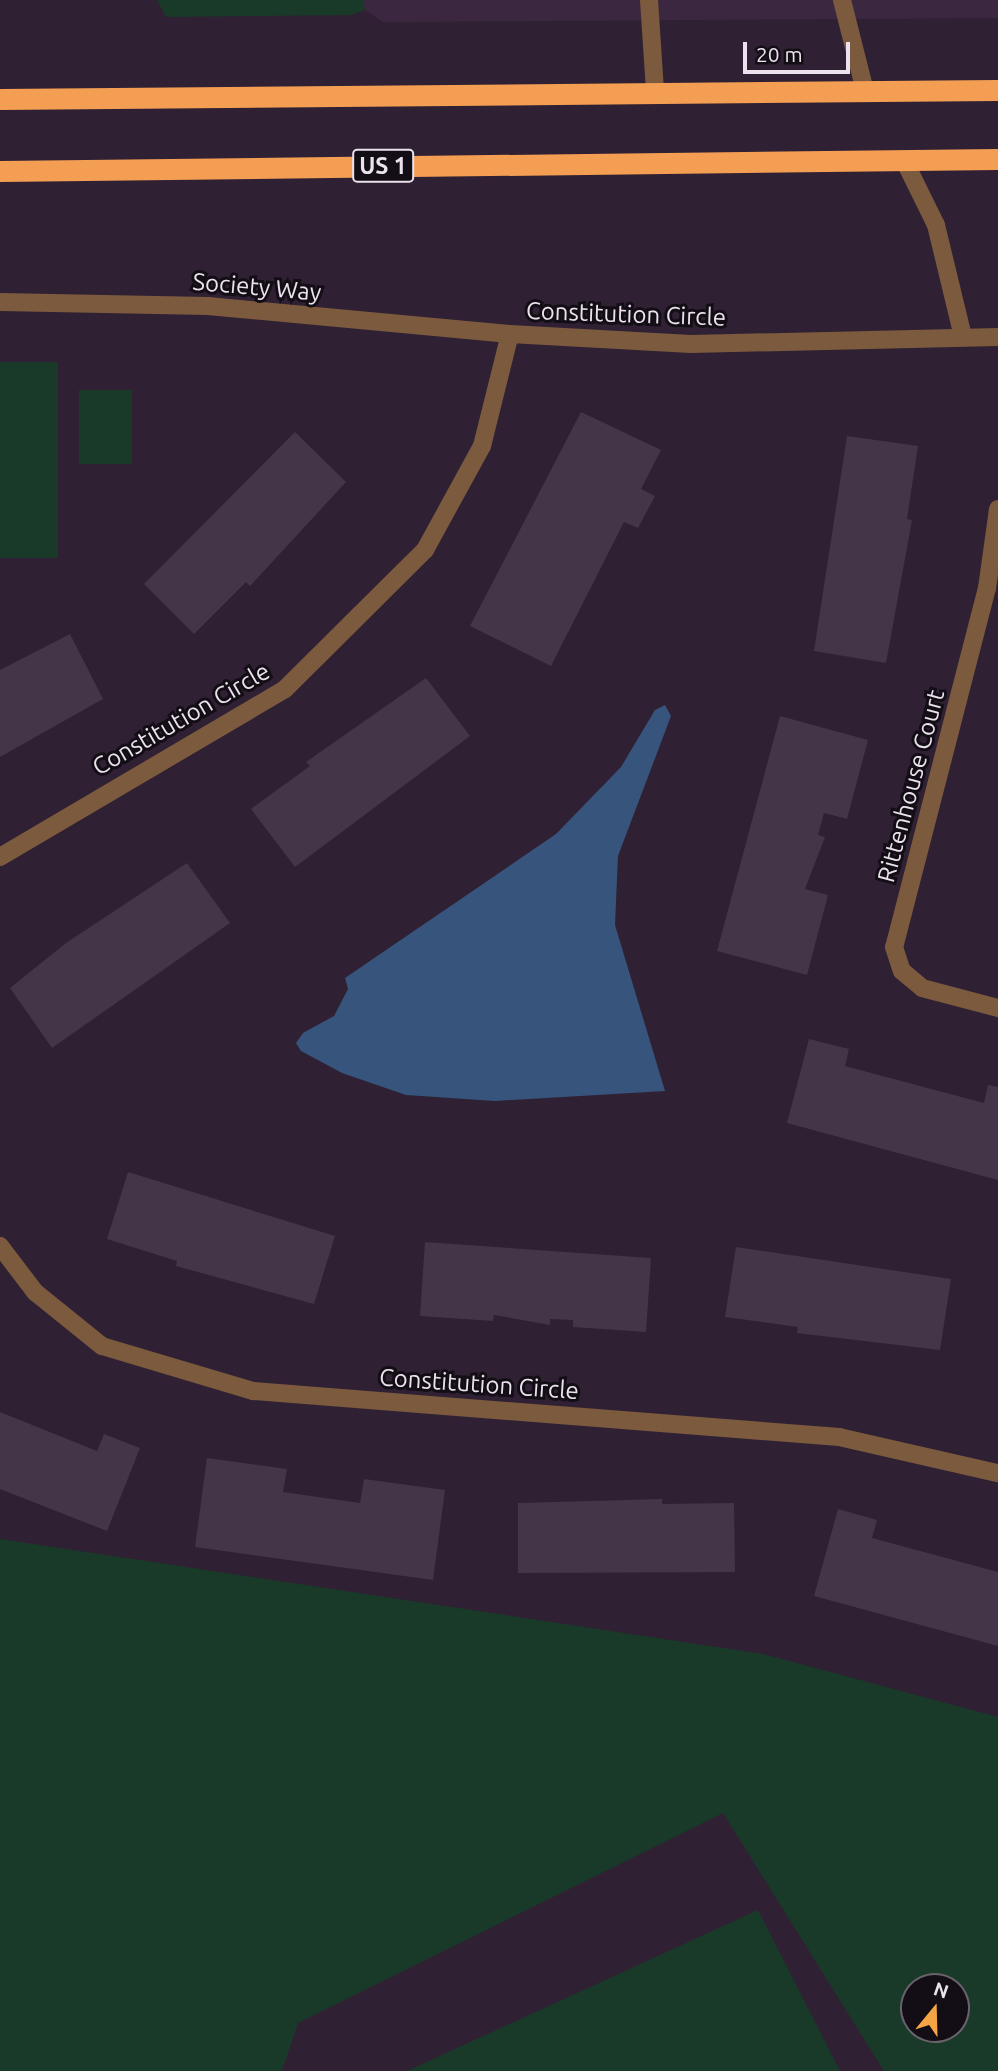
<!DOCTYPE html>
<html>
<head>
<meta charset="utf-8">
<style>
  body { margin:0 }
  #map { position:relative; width:998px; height:2071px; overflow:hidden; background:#2f2133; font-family:Ubuntu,sans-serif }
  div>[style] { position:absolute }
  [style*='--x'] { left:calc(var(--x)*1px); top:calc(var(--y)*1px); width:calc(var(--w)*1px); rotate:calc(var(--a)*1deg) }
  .built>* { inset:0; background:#3b2840 }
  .green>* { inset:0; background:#193a28; transform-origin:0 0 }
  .water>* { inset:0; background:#37547c }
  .building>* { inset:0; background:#443548 }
  .minor>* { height:18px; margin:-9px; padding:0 9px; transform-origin:9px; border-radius:9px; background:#7c5a3e }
  .highway>* { height:21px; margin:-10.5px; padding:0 10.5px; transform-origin:10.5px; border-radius:10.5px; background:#f49e54 }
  span { translate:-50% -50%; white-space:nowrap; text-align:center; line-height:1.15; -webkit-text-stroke:6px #130d15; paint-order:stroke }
  .shield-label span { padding:2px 5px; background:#130d15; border:2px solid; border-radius:5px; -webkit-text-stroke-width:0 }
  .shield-label { font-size:23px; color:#ebe2ee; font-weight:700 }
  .street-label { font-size:24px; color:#ebe2ee }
  .north { position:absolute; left:900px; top:1973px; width:70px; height:70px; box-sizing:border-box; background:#130d15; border:2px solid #69626c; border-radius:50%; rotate:19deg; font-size:19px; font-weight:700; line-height:28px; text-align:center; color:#ebe2ee }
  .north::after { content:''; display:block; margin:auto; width:24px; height:32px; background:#f4a444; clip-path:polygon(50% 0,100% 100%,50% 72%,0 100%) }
  .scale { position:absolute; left:743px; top:42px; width:107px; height:32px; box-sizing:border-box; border:4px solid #ebe2ee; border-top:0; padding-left:9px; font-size:21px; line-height:24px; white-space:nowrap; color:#ebe2ee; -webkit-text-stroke:5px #130d15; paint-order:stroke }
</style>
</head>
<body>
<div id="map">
  <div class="built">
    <div style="clip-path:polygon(363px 0,998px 0,998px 18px,383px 22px,365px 10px)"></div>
  </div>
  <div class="green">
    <div style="clip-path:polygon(157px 0,363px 0,365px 10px,351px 15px,166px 17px)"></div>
    <div style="left:0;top:362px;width:58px;height:196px"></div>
    <div style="left:79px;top:390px;width:53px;height:74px"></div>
    <div style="clip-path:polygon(evenodd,0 1539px,763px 1654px,998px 1717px,998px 2071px,884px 2071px,723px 1813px,298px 2023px,282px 2071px,0 2071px,0 1539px,914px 1987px,956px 1987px,956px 2029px,914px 2029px,914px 1987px)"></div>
    <div style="clip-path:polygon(758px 1910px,840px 2071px,407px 2071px)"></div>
  </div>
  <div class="water">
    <div style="clip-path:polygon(665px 705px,671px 716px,618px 856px,615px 925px,665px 1091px,495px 1101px,406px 1095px,342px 1073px,301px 1051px,296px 1043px,303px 1033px,334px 1016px,348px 989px,345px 978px,556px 834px,621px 767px,655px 710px)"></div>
  </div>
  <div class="building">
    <div style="clip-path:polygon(581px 412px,661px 450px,641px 489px,655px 496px,638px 528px,624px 522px,551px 666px,470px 626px)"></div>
    <div style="clip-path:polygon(295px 432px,346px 482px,250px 586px,246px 582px,194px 634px,144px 584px)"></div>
    <div style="clip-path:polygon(847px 436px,918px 446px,907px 519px,912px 520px,886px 663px,814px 651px)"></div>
    <div style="clip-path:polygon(70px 634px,103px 699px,0 757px,0 670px)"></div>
    <div style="clip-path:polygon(426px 678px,470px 736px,295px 867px,251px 809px,310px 766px,306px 762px)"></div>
    <div style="clip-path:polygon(780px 716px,868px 740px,847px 819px,824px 813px,818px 835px,825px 837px,805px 889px,828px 895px,807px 975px,717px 951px)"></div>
    <div style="clip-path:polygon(187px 863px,230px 923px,52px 1048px,10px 988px,66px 943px)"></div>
    <div style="clip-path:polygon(809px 1039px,849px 1049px,845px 1066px,984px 1103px,988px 1085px,998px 1087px,998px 1180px,787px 1123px)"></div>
    <div style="clip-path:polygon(128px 1172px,335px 1236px,314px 1304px,176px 1266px,177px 1261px,107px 1239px)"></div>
    <div style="clip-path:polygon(425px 1242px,651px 1258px,646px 1332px,573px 1327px,573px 1320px,550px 1319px,550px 1325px,494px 1315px,493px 1321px,420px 1316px)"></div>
    <div style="clip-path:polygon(736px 1247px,951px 1279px,940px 1350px,797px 1333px,798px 1327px,725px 1317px)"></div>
    <div style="clip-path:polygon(0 1412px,97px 1451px,104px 1434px,140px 1448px,107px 1531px,0 1489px)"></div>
    <div style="clip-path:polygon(207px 1458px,287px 1469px,283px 1492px,360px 1503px,364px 1479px,445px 1490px,433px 1580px,195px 1547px)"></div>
    <div style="clip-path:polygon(662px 1499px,662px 1504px,734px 1503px,735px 1572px,518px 1573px,518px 1503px)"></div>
    <div style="clip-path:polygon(838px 1509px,877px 1520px,872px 1538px,998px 1572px,998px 1646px,814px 1596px)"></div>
  </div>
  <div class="minor">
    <div style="--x:649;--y:0;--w:90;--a:86.2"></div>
    <div style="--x:842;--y:0;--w:94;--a:75.8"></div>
    <div style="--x:904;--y:160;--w:72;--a:63.8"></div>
    <div style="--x:936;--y:225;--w:115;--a:76.4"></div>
    <div style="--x:0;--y:302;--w:208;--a:1.1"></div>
    <div style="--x:208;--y:306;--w:303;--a:5.3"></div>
    <div style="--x:510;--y:334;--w:181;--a:3.2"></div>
    <div style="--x:691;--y:344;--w:307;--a:-1.3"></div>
    <div style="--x:998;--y:509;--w:80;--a:97.9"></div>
    <div style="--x:987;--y:588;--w:371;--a:104.5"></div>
    <div style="--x:894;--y:947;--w:25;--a:72"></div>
    <div style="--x:902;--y:971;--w:26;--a:40"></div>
    <div style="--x:922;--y:988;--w:79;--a:14.7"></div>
    <div style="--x:0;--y:857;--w:331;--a:-30.5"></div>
    <div style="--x:285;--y:689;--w:197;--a:-44.8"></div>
    <div style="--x:425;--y:550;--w:119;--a:-61.3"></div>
    <div style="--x:482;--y:446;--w:115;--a:-76"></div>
    <div style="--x:0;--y:1246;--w:58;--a:52.7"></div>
    <div style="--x:35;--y:1292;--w:86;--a:38.9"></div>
    <div style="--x:102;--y:1346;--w:158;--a:16.6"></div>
    <div style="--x:253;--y:1391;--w:588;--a:4.49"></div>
    <div style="--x:839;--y:1437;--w:163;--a:12.8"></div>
  </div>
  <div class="highway">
    <div style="--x:0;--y:99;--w:998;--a:-0.52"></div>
    <div style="--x:0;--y:171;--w:998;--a:-0.69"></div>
  </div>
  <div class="shield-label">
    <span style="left:383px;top:166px">US 1</span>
  </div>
  <div class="street-label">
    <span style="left:257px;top:287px;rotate:5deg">Society Way</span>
    <span style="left:626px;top:314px;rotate:2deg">Constitution Circle</span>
    <span style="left:181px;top:719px;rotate:-30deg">Constitution Circle</span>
    <span style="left:911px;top:786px;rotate:-75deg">Rittenhouse Court</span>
    <span style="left:479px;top:1384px;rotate:4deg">Constitution Circle</span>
  </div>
  <div class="north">N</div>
  <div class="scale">20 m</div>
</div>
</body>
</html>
